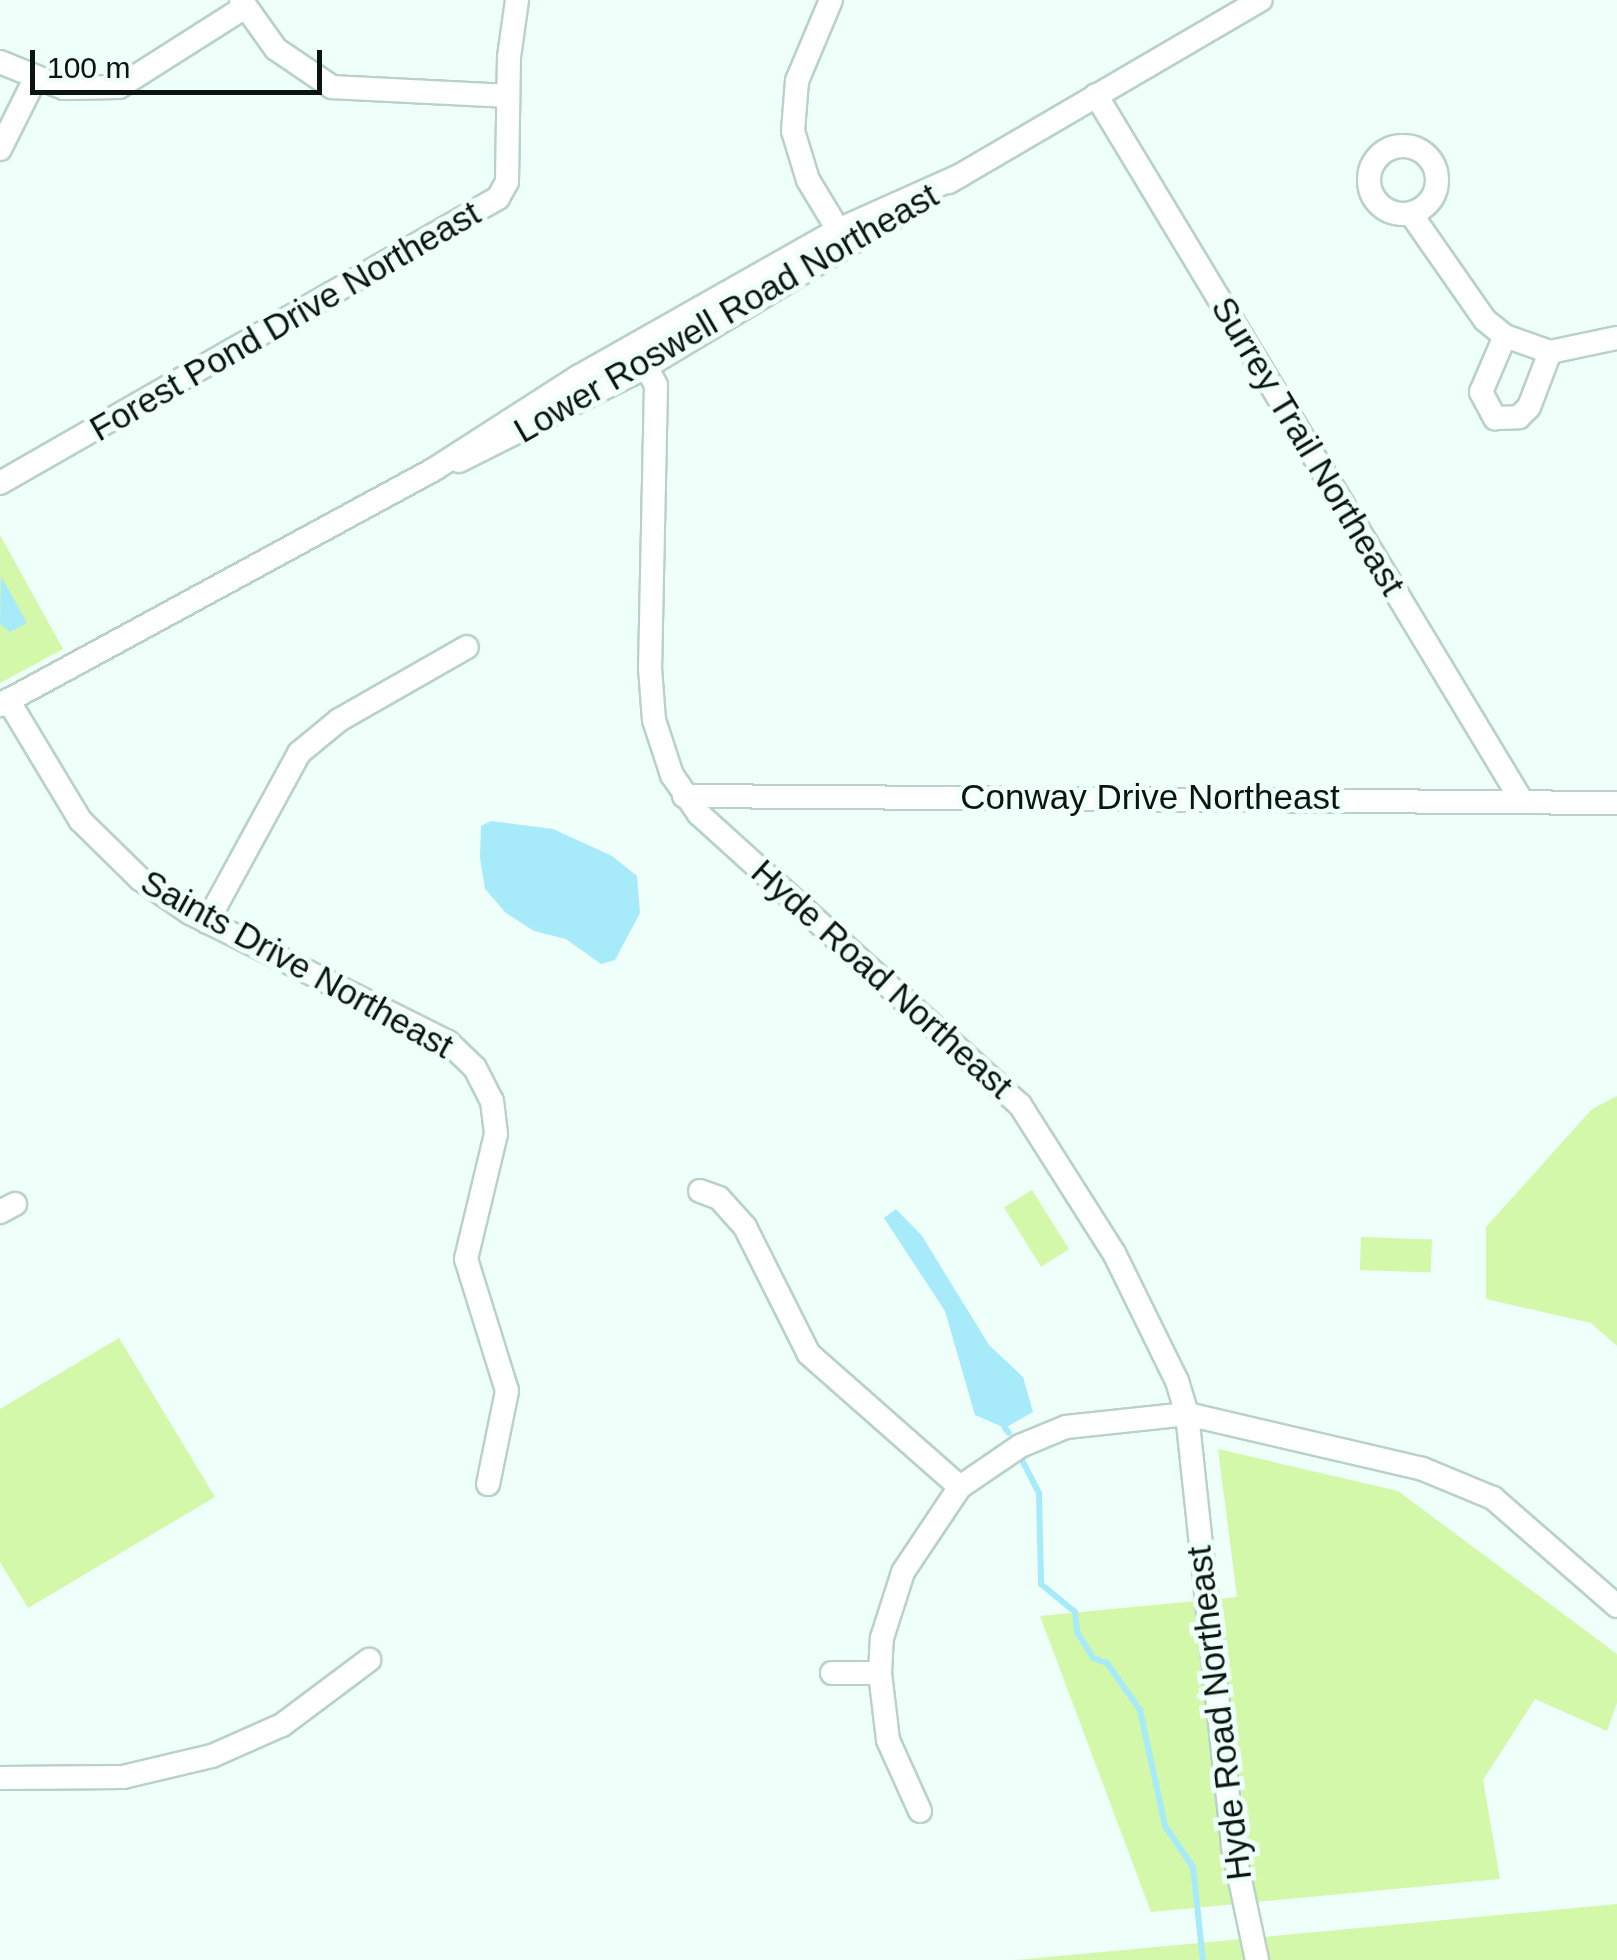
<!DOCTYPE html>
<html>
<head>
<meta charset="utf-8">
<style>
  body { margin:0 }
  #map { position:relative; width:1617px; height:1960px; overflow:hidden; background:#effff9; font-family:Helvetica,sans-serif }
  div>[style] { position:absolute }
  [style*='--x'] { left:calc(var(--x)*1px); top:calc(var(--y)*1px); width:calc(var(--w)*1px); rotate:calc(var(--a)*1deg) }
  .green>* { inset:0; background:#d4f8a9; transform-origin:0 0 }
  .water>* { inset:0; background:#a7eafa }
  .stream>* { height:6px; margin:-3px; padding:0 3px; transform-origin:3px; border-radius:3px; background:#a7eafa }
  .roads { filter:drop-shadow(2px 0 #b8d2c8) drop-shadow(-2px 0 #b8d2c8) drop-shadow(0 2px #b8d2c8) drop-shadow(0 -2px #b8d2c8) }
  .minor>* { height:22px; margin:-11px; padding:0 11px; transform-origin:11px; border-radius:11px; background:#fff }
  .minor>.ring { margin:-11px; padding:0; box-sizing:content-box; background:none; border:22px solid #fff; border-radius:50% }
  span { translate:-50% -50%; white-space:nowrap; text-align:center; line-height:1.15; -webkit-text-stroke:10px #effff9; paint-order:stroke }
  .street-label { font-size:35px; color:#0a1411 }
  .scale { position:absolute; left:30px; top:50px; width:292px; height:45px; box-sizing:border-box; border:5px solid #0a1411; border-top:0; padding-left:12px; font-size:30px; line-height:35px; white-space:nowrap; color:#0a1411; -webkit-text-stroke:8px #effff9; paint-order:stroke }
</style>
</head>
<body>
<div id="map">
  <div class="green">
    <div style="clip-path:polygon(0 535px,63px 649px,0 683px)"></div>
    <div style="clip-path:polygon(1617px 1096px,1617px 1346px,1591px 1323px,1486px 1299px,1486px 1227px,1592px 1109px)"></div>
    <div style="left:1032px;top:1190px;width:70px;height:33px;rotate:58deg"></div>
    <div style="left:1361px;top:1237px;width:71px;height:33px;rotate:2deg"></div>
    <div style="clip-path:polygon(119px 1338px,215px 1497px,28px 1608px,0 1562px,0 1409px)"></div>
    <div style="clip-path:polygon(1218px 1449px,1398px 1491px,1617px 1654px,1617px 1703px,1607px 1731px,1535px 1699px,1483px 1780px,1500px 1879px,1151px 1912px,1040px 1616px,1237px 1597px)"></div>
    <div style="clip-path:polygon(1617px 1904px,1617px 1960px,1016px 1960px)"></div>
  </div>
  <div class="water">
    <div style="clip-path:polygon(1px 576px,27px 623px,10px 632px,0 624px)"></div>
    <div style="clip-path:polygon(491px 821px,553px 829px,612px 856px,637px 876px,640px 913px,615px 960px,601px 964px,566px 939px,534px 931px,506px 913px,485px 889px,480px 858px,481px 826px)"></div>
    <div style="clip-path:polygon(896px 1209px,922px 1236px,989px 1345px,1023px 1377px,1033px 1412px,1005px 1428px,975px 1415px,945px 1311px,884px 1218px)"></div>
  </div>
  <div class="stream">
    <div style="--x:1005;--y:1428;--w:6;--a:51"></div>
    <div style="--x:1022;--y:1460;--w:37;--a:63"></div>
    <div style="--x:1039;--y:1493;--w:91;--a:88.7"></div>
    <div style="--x:1041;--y:1584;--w:44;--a:39.5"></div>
    <div style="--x:1075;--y:1612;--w:20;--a:84"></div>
    <div style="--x:1077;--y:1632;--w:31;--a:58"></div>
    <div style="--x:1093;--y:1658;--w:15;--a:20"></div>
    <div style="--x:1107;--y:1663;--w:57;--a:54.9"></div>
    <div style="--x:1140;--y:1710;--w:119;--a:77.8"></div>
    <div style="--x:1165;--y:1826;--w:50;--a:55.7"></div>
    <div style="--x:1193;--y:1867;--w:94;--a:83.9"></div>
  </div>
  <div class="roads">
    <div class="minor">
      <div style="--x:241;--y:0;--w:60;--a:54.5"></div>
      <div style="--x:276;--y:49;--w:68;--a:34.2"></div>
      <div style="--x:332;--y:87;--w:176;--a:2.9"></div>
      <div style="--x:831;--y:0;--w:88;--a:112.8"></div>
      <div style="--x:797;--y:81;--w:50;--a:94.6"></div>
      <div style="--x:793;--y:131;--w:51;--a:73"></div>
      <div style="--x:808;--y:180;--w:71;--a:58.8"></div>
      <div style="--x:0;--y:62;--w:69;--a:22.1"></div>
      <div style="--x:64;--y:88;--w:55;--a:-1"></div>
      <div style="--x:119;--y:87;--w:149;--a:-32.4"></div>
      <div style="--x:1096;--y:95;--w:821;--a:58.9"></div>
      <div class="ring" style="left:1369px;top:146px;width:46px;height:46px"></div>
      <div style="--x:0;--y:149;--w:78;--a:-63.4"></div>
      <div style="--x:949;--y:182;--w:361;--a:-30.3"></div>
      <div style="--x:1411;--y:214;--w:129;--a:55.1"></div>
      <div style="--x:1485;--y:320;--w:26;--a:39"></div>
      <div style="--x:1505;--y:336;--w:48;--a:19.6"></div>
      <div style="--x:1550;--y:352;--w:68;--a:-11.8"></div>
      <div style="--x:1505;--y:336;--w:61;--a:113.2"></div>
      <div style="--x:1481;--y:392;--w:30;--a:62"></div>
      <div style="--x:1495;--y:418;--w:24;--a:-2"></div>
      <div style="--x:1519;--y:417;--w:14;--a:-45"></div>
      <div style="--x:1529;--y:407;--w:59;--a:-69.1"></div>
      <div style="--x:635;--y:347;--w:43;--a:61.1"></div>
      <div style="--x:656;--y:385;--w:283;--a:91.2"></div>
      <div style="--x:650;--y:668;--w:52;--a:85.6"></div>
      <div style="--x:654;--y:720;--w:58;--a:71.9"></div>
      <div style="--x:672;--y:775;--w:47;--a:55.3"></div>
      <div style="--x:699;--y:814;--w:433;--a:42.2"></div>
      <div style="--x:1020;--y:1105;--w:175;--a:57.6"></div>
      <div style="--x:1114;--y:1253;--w:143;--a:63.8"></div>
      <div style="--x:1177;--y:1381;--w:34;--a:73"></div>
      <div style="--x:1187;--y:1414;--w:435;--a:83.9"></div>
      <div style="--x:1233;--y:1847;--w:116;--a:78"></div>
      <div style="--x:459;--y:461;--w:209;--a:-26.7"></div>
      <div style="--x:646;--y:367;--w:308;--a:-31.1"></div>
      <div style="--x:0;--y:483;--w:574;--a:-29.78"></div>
      <div style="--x:498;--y:198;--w:18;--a:-61"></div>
      <div style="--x:507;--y:182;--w:125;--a:-89.1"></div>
      <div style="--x:509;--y:57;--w:58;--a:-82"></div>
      <div style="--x:8;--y:700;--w:140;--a:59"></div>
      <div style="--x:80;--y:820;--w:84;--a:44.5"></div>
      <div style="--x:140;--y:879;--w:60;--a:34.2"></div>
      <div style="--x:190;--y:913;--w:288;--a:26.6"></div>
      <div style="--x:448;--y:1042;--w:37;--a:44"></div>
      <div style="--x:475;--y:1068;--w:37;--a:63"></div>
      <div style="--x:492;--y:1101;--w:33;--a:83"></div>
      <div style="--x:496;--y:1134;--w:129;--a:103.5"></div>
      <div style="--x:466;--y:1259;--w:138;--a:72.7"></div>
      <div style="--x:507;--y:1391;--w:95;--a:101.5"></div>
      <div style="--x:0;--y:705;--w:496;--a:-28.5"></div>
      <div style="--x:436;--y:468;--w:169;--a:-32.7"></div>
      <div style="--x:578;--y:377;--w:299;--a:-29.5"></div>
      <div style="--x:838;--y:230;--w:133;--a:-24.1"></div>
      <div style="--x:684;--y:796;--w:933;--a:0.43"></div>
      <div style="--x:207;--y:922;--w:192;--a:-61.4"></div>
      <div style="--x:299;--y:753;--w:52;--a:-39.5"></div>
      <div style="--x:339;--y:720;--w:147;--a:-29.7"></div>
      <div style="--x:700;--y:1191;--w:20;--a:20"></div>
      <div style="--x:719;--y:1198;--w:39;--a:48"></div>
      <div style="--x:745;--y:1227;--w:142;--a:63.3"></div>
      <div style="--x:809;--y:1354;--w:201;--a:41.4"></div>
      <div style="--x:0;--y:1212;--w:17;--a:-28"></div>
      <div style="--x:832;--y:1673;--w:48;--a:0"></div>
      <div style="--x:0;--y:1778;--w:123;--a:-0.5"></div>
      <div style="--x:123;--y:1777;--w:91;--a:-13.3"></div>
      <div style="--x:212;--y:1756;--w:77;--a:-23.9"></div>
      <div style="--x:282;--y:1725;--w:109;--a:-36.8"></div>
      <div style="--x:920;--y:1811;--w:78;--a:-114.3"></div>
      <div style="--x:888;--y:1740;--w:67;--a:-96.8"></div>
      <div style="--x:880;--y:1673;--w:35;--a:-87"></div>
      <div style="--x:882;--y:1638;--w:69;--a:-72.3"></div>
      <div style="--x:903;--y:1572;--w:102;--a:-56.2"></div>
      <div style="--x:960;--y:1487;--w:73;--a:-34.3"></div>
      <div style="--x:1020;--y:1446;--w:50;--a:-22.4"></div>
      <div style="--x:1066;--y:1427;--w:122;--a:-6.1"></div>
      <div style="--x:1187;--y:1414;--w:242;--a:13.1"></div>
      <div style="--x:1423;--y:1469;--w:76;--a:22.5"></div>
      <div style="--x:1493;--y:1498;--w:164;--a:41.1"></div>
    </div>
  </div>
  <div class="street-label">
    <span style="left:726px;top:313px;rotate:-30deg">Lower Roswell Road Northeast</span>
    <span style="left:285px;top:321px;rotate:-30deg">Forest Pond Drive Northeast</span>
    <span style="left:1308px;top:446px;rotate:59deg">Surrey Trail Northeast</span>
    <span style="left:1150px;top:797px">Conway Drive Northeast</span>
    <span style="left:297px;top:964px;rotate:29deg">Saints Drive Northeast</span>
    <span style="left:882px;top:979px;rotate:42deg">Hyde Road Northeast</span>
    <span style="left:1219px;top:1713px;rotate:-97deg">Hyde Road Northeast</span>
  </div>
  <div class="scale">100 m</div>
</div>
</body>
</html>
